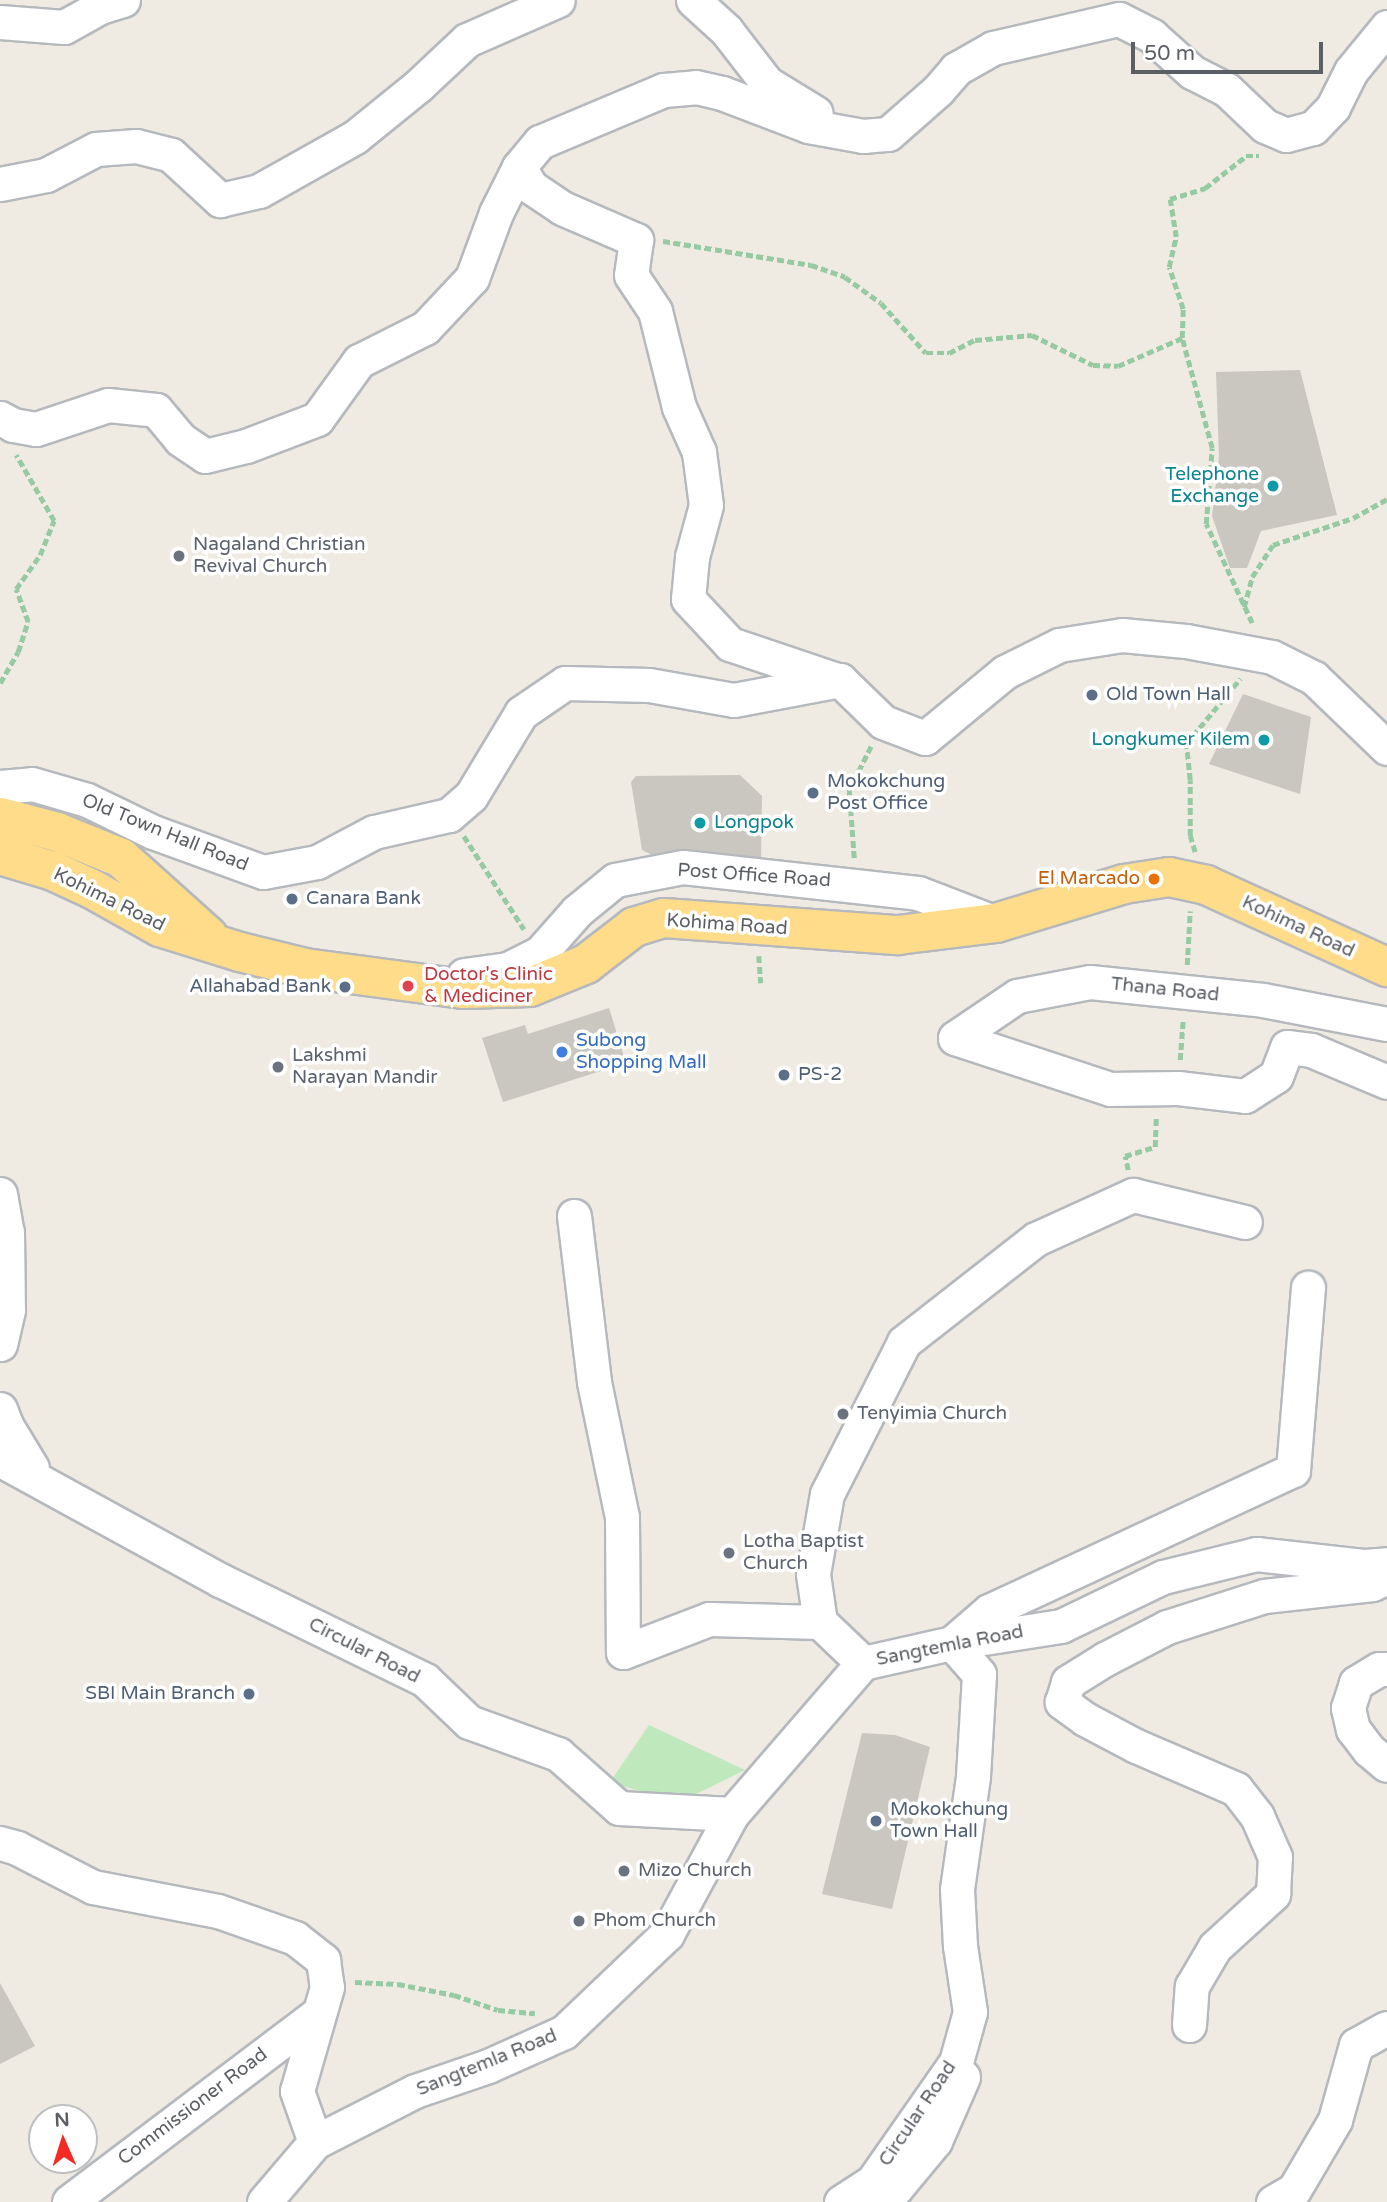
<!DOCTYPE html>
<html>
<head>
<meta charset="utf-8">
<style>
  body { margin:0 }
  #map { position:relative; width:1387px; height:2202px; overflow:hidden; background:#efebe2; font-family:"Varela Round",sans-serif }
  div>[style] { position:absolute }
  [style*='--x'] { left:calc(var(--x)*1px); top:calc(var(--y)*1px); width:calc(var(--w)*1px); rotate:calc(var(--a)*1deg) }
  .green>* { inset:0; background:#bfe8bd }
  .building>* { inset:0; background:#cac6c0 }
  .path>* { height:4.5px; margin-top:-2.25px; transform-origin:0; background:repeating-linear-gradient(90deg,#95caa3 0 7px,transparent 0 10.5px) }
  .roads { filter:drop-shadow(2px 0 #b5b9be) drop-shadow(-2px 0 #b5b9be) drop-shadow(0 2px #b5b9be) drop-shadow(0 -2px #b5b9be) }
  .minor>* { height:33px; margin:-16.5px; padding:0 16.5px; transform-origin:16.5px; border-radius:16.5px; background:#fff }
  .highway>* { height:38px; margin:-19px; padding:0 19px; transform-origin:19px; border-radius:19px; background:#ffdc89 }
  .dots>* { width:19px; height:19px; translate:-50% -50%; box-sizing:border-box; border:4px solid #fff; border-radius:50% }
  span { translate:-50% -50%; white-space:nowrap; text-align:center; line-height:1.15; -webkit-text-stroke:7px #fff; paint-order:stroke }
  .culture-label { font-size:19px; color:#0d838f }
  .right { translate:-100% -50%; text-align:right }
  .left { translate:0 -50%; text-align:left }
  .worship-label { font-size:19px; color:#5b616d }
  .service-label { font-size:19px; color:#4e5e75 }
  .street-label { font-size:19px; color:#5b5f64 }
  .food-label { font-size:19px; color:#c56008 }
  .health-label { font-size:19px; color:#be3a42 }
  .shop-label { font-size:19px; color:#366cbe }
  .north { position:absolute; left:28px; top:2104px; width:70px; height:70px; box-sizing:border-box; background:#fff; border:2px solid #bdbfc1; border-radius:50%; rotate:357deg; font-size:19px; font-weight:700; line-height:28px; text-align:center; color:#5b5f64 }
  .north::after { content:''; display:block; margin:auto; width:24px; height:32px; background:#f42b23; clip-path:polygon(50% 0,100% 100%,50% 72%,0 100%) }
  .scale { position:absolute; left:1131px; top:42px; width:192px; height:32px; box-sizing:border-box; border:4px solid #5b5f64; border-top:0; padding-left:9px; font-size:21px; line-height:24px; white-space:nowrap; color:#5b5f64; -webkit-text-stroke:5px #fff; paint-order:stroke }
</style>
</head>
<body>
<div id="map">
  <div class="green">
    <div style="clip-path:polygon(649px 1725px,745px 1770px,678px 1803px,610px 1782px)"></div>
  </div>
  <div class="building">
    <div style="clip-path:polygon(1300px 370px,1337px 515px,1261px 531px,1247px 568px,1230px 568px,1212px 516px,1219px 457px,1216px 372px)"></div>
    <div style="clip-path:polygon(1243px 694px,1311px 717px,1300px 794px,1209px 764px)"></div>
    <div style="clip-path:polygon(740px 775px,762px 796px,761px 861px,656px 857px,642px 850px,631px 782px,636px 776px)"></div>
    <div style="clip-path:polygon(609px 1008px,626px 1063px,503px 1102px,482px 1038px,525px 1025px,528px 1034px)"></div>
    <div style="clip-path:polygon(862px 1733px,895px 1735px,930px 1747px,892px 1909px,822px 1894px)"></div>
    <div style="clip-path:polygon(0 1983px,35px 2046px,0 2064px)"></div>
  </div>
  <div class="path">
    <div style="--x:663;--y:241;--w:150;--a:9.2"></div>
    <div style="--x:811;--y:265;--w:36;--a:19"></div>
    <div style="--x:845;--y:277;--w:44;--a:35.8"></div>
    <div style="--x:881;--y:303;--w:67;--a:48"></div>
    <div style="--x:926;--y:353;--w:23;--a:0"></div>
    <div style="--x:949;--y:353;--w:29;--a:-27"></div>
    <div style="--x:975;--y:340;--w:57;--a:-5"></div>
    <div style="--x:1032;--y:335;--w:68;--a:26.2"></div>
    <div style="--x:1093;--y:365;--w:25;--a:2"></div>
    <div style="--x:1118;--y:366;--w:70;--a:-23.6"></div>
    <div style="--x:1244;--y:607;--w:31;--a:-75"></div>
    <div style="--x:1252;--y:577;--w:38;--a:-57"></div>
    <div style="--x:1273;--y:545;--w:84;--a:-18.6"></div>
    <div style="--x:1353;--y:518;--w:39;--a:-29"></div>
    <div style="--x:1252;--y:623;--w:109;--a:-114.9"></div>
    <div style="--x:1206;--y:524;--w:76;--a:-85.5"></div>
    <div style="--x:1212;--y:448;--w:114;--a:-105.3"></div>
    <div style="--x:1182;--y:338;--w:29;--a:-88"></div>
    <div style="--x:1183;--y:309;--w:44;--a:-108.4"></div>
    <div style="--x:1169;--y:267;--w:31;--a:-77"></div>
    <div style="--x:1176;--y:237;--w:38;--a:-99"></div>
    <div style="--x:1170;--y:199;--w:37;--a:-17"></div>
    <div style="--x:1205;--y:188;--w:52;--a:-38"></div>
    <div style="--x:1246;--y:156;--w:13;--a:0"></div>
    <div style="--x:0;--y:683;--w:36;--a:-60"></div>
    <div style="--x:18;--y:652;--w:32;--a:-72"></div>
    <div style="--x:28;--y:622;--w:35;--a:-110"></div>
    <div style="--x:16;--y:589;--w:42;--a:-54.8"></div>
    <div style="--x:40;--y:555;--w:37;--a:-68"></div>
    <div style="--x:54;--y:521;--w:76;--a:-119.9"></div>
    <div style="--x:464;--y:836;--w:111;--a:57.2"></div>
    <div style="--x:1195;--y:852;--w:17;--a:-107"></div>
    <div style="--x:1190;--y:836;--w:56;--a:-90"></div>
    <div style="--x:1190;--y:780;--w:36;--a:-96"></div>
    <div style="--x:1186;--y:744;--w:85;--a:-50.3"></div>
    <div style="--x:854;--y:858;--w:68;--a:-94.2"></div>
    <div style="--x:849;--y:790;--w:49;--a:-63.4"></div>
    <div style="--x:759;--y:956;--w:27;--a:86"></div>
    <div style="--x:1187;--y:965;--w:54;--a:-86.8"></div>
    <div style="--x:1180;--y:1060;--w:41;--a:-85.8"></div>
    <div style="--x:1128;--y:1170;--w:14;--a:-102"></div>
    <div style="--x:1125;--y:1156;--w:31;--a:-17"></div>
    <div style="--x:1155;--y:1147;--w:30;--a:-88"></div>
    <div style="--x:355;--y:1982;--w:43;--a:2.7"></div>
    <div style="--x:398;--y:1984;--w:57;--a:11.1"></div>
    <div style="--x:454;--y:1995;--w:46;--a:18.8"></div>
    <div style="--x:498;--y:2010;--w:37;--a:5"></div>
  </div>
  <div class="roads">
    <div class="minor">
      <div style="--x:693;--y:0;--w:45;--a:42.3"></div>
      <div style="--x:726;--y:30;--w:67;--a:52.3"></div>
      <div style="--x:767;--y:83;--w:57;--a:31.5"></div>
      <div style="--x:0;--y:22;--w:64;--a:4.5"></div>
      <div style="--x:64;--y:27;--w:41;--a:-29.1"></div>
      <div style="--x:100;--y:7;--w:24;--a:-17"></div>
      <div style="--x:519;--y:167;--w:23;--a:59"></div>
      <div style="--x:531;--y:187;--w:37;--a:34"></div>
      <div style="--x:562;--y:208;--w:81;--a:23.4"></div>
      <div style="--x:636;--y:240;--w:35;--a:98"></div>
      <div style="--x:631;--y:275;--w:43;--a:56.3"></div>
      <div style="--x:655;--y:311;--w:99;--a:76"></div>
      <div style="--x:679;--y:407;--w:49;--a:66"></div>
      <div style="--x:699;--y:452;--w:53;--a:82.5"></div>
      <div style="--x:706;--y:505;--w:54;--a:105.1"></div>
      <div style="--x:692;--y:557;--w:42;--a:95.4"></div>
      <div style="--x:688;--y:599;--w:62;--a:47"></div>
      <div style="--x:730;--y:644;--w:110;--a:18.6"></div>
      <div style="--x:0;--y:184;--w:47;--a:-11.1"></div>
      <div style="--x:46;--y:175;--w:56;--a:-27.5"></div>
      <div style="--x:96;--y:149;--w:40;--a:-4.3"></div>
      <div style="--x:136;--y:146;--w:36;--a:14"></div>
      <div style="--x:171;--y:155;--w:67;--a:42.6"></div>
      <div style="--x:220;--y:200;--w:40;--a:-13"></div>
      <div style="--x:259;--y:191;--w:110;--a:-29.4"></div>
      <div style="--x:355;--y:137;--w:81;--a:-39"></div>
      <div style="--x:418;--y:86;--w:67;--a:-43.2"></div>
      <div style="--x:467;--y:40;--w:99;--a:-23.7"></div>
      <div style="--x:0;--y:418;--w:15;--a:28"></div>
      <div style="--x:13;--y:425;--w:23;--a:10"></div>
      <div style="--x:36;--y:429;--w:76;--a:-18.4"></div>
      <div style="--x:108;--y:405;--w:48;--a:5.9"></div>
      <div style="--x:156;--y:410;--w:38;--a:50"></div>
      <div style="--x:180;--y:439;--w:30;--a:34"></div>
      <div style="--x:205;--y:456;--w:42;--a:-13.7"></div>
      <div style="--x:246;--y:446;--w:76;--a:-20.8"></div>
      <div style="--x:317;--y:419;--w:72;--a:-54.1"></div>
      <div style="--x:359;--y:361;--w:74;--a:-26.6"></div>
      <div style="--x:425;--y:328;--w:69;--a:-46.8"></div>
      <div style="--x:472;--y:278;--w:69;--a:-69.7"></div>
      <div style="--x:496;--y:213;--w:51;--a:-63.4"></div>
      <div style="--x:519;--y:167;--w:33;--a:-50"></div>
      <div style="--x:540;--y:142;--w:134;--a:-22.8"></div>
      <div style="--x:664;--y:90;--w:32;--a:-5"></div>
      <div style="--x:696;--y:87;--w:27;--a:13"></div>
      <div style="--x:722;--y:93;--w:92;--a:21"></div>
      <div style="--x:808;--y:126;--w:56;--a:10.3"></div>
      <div style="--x:863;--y:136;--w:25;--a:-5"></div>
      <div style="--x:888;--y:134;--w:67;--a:-41.3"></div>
      <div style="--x:938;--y:90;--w:28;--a:-49"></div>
      <div style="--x:956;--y:69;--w:43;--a:-29.6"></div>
      <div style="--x:993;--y:48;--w:129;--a:-13"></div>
      <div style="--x:1119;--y:19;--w:37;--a:27"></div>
      <div style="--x:1152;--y:36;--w:54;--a:42"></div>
      <div style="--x:1192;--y:72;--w:39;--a:27"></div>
      <div style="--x:1227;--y:90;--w:52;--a:43.5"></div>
      <div style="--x:1265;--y:126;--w:23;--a:23"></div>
      <div style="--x:1286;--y:135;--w:28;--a:-15"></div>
      <div style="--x:1313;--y:128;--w:29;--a:-46"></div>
      <div style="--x:1333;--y:107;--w:40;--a:-63.4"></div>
      <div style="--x:1351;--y:71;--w:57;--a:-50.7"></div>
      <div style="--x:0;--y:787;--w:32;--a:-5"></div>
      <div style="--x:32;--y:784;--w:57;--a:16.2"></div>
      <div style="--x:87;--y:800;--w:73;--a:25.9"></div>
      <div style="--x:153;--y:832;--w:117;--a:20"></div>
      <div style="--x:263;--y:872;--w:55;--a:-10.5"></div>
      <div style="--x:317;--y:862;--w:64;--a:-27.8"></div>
      <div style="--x:374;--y:832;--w:77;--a:-12.8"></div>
      <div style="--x:449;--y:815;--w:29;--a:-41"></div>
      <div style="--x:471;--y:796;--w:97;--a:-58.9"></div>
      <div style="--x:521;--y:713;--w:53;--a:-34.3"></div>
      <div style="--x:565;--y:683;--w:84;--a:1.4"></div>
      <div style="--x:649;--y:685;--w:86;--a:10"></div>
      <div style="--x:734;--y:700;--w:108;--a:-10.7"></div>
      <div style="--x:840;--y:680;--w:60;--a:44.3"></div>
      <div style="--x:883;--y:722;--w:45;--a:20.9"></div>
      <div style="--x:925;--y:738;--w:104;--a:-39.5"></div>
      <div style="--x:1005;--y:672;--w:60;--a:-26.6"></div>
      <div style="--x:1059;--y:645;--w:64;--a:-9"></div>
      <div style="--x:1122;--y:635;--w:64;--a:5.4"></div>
      <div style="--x:1186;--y:641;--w:87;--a:10.5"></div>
      <div style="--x:1272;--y:657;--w:47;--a:26.6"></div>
      <div style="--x:1314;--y:678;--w:101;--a:43.8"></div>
      <div style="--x:464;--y:975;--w:44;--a:-7.8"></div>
      <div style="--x:508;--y:969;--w:36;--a:-27"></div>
      <div style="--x:540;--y:953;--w:56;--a:-48.6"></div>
      <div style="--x:577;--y:911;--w:49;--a:-39.2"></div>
      <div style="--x:615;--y:880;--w:69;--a:-10.8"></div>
      <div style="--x:683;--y:867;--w:236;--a:6.3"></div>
      <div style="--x:918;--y:893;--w:84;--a:21"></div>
      <div style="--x:955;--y:1038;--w:163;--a:18.2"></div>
      <div style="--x:1110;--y:1089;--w:68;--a:-0.8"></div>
      <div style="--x:1178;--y:1088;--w:67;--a:6.8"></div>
      <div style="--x:1245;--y:1096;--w:37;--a:-33"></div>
      <div style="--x:1276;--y:1076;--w:31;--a:-69"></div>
      <div style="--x:1287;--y:1047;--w:24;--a:7"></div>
      <div style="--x:1311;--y:1050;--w:82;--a:22.8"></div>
      <div style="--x:955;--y:1038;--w:75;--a:-34.1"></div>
      <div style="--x:1017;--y:996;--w:74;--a:-10.9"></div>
      <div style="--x:1090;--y:982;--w:174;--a:5.9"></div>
      <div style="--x:1263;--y:1000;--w:126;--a:11"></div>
      <div style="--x:0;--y:1194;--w:39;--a:80"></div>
      <div style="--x:7;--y:1232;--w:78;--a:89.3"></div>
      <div style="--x:8;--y:1310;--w:35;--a:103"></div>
      <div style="--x:574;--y:1216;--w:167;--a:83.1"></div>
      <div style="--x:594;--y:1382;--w:138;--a:78.3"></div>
      <div style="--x:622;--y:1517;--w:135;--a:89.6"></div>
      <div style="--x:623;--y:1652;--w:92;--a:-21"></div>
      <div style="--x:709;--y:1619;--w:111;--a:1.5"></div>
      <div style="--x:0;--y:1409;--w:17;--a:69"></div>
      <div style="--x:6;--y:1425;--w:50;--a:58.8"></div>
      <div style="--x:0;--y:1451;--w:15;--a:58"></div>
      <div style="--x:8;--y:1464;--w:242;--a:28.7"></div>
      <div style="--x:220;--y:1580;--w:228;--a:26"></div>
      <div style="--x:425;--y:1680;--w:61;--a:43.7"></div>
      <div style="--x:469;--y:1722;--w:95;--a:19.8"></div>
      <div style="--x:558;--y:1754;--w:81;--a:41.5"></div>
      <div style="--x:619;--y:1808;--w:113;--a:3"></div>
      <div style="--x:863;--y:1663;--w:59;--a:-136.4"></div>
      <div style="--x:820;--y:1622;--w:49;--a:-98.3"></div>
      <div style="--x:813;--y:1574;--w:81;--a:-80.1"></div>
      <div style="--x:827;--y:1494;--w:170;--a:-63.1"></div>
      <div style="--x:904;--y:1342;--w:167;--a:-38"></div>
      <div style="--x:1036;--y:1239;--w:107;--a:-24.4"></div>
      <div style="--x:1133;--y:1195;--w:115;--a:13.6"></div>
      <div style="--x:1387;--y:1669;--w:8;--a:180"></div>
      <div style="--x:1379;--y:1669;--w:27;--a:149"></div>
      <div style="--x:1356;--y:1683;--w:26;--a:108"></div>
      <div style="--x:1348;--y:1708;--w:22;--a:77"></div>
      <div style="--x:1353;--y:1729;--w:26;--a:53"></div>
      <div style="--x:1369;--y:1750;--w:23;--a:40"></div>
      <div style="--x:0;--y:1843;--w:18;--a:16"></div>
      <div style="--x:17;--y:1848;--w:85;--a:27.2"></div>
      <div style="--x:93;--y:1887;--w:127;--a:10.9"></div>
      <div style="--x:218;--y:1911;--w:82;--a:19.3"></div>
      <div style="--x:295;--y:1938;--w:36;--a:38"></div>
      <div style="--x:323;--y:1960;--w:27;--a:82"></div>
      <div style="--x:327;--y:1987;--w:108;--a:106.1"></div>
      <div style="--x:297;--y:2091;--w:54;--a:70.6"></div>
      <div style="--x:315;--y:2142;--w:112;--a:-27"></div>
      <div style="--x:415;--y:2091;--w:77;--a:-18.9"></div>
      <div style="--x:488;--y:2066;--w:83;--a:-24.1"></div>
      <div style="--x:564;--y:2032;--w:142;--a:-43.6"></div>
      <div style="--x:667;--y:1934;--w:136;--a:-61.6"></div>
      <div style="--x:732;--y:1814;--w:200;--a:-49.1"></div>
      <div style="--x:863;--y:1663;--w:91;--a:-12.7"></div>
      <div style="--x:952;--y:1643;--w:110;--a:-8.9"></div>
      <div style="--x:1061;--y:1626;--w:113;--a:-25.7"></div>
      <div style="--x:1163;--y:1577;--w:96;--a:-13.9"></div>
      <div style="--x:1256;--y:1554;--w:110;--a:6.3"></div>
      <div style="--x:1365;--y:1566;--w:22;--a:-5"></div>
      <div style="--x:1189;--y:2025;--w:39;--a:-86"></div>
      <div style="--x:1192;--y:1986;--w:45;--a:-59.5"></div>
      <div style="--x:1215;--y:1947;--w:79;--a:-42.4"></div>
      <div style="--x:1273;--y:1894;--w:37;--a:-87"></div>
      <div style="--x:1275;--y:1857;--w:45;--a:-113.7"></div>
      <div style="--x:1257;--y:1816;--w:34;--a:-128"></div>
      <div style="--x:1236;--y:1789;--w:109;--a:-156.7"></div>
      <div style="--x:1136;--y:1746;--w:58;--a:-152.1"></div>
      <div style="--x:1085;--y:1719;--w:29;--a:-144"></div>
      <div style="--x:1062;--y:1702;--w:21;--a:-73"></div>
      <div style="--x:1068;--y:1682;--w:44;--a:-31.9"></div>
      <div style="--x:1105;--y:1659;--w:70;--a:-27.3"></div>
      <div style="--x:1167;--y:1627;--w:102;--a:-17.7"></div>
      <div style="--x:1264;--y:1596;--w:109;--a:-6.3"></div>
      <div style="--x:1372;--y:1584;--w:10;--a:-24"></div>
      <div style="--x:69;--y:2202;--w:313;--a:-37.1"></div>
      <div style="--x:264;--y:2202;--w:79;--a:-49.6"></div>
      <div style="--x:841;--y:2202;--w:38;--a:-33"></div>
      <div style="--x:873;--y:2181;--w:145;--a:-55.1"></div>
      <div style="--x:956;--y:2062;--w:52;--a:-74.4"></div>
      <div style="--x:970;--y:2012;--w:67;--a:-98.6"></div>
      <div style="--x:960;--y:1946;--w:57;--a:-93"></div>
      <div style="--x:957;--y:1889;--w:114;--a:-81.9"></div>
      <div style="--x:973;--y:1776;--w:102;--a:-86.6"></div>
      <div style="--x:979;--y:1674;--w:41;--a:-131.1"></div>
      <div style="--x:952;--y:1643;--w:49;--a:-40.9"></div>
      <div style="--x:989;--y:1611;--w:335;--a:-24.9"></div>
      <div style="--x:1293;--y:1470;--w:183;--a:-85.3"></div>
      <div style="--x:880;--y:2202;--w:21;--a:-41"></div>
      <div style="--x:896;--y:2188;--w:61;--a:-50.3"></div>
      <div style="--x:935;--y:2141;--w:70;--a:-66.4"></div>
      <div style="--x:1273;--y:2202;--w:24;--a:-30"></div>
      <div style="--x:1294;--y:2190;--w:81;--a:-59.6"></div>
      <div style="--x:1335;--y:2120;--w:78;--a:-74.4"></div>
      <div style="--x:1356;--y:2045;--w:35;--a:-29"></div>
    </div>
    <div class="highway">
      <div style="--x:0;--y:817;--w:59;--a:14.7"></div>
      <div style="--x:57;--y:832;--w:69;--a:22.1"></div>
      <div style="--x:121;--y:858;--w:117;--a:41.9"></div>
      <div style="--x:0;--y:855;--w:55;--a:16.8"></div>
      <div style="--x:53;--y:871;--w:43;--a:24.8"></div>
      <div style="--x:92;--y:889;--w:78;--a:29.2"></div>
      <div style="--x:160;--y:927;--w:84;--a:17.4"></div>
      <div style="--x:240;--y:952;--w:67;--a:13.8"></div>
      <div style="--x:305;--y:968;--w:159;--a:7.6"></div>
      <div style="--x:463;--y:989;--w:67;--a:-1.7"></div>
      <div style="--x:530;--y:987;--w:61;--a:-22.3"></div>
      <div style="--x:586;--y:964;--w:61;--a:-37.6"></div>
      <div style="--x:634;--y:927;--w:31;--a:-17"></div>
      <div style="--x:664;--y:918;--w:235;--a:4.2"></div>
      <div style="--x:898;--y:935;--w:99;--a:-7"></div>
      <div style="--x:996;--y:923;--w:134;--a:-16.9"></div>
      <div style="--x:1124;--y:884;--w:46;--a:-8.8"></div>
      <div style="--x:1169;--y:877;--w:38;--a:12"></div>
      <div style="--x:1206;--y:885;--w:199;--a:24.4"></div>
    </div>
  </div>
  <div class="dots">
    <div style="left:1273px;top:486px;background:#0f9aa8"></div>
    <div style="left:179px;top:556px;background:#6b7280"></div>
    <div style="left:1092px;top:695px;background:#5c6f8a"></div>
    <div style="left:1264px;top:740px;background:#0f9aa8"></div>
    <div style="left:813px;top:793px;background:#5c6f8a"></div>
    <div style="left:700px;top:823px;background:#0f9aa8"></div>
    <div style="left:1154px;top:879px;background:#e8710a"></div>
    <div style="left:292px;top:899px;background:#5c6f8a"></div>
    <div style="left:408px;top:986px;background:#e0444e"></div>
    <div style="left:345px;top:987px;background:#5c6f8a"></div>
    <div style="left:562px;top:1052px;background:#3f7fe0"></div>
    <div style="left:278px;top:1067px;background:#6b7280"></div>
    <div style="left:784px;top:1075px;background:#5c6f8a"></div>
    <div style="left:843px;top:1414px;background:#6b7280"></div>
    <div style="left:729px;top:1553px;background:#6b7280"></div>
    <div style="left:249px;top:1694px;background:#5c6f8a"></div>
    <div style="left:876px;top:1821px;background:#5c6f8a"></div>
    <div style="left:624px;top:1871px;background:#6b7280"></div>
    <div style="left:579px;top:1921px;background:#6b7280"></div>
  </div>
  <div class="culture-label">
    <span class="right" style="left:1259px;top:486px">Telephone<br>Exchange</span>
    <span class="right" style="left:1250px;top:740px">Longkumer Kilem</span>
    <span class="left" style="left:714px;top:823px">Longpok</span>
  </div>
  <div class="worship-label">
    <span class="left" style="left:193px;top:556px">Nagaland Christian<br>Revival Church</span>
    <span class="left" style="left:292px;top:1067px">Lakshmi<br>Narayan Mandir</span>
    <span class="left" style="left:857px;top:1414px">Tenyimia Church</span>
    <span class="left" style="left:743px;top:1553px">Lotha Baptist<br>Church</span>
    <span class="left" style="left:638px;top:1871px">Mizo Church</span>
    <span class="left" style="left:593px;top:1921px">Phom Church</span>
  </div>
  <div class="service-label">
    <span class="left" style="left:1106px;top:695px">Old Town Hall</span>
    <span class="left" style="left:827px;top:793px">Mokokchung<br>Post Office</span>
    <span class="left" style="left:306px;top:899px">Canara Bank</span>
    <span class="right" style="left:331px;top:987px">Allahabad Bank</span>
    <span class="left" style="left:798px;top:1075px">PS-2</span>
    <span class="right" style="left:235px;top:1694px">SBI Main Branch</span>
    <span class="left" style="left:890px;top:1821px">Mokokchung<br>Town Hall</span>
  </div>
  <div class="street-label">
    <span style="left:165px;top:833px;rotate:22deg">Old Town Hall Road</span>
    <span style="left:754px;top:876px;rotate:4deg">Post Office Road</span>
    <span style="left:109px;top:900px;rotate:26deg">Kohima Road</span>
    <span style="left:727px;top:925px;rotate:4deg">Kohima Road</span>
    <span style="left:1298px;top:927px;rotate:25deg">Kohima Road</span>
    <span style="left:1165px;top:990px;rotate:6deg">Thana Road</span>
    <span style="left:950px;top:1646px;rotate:-11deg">Sangtemla Road</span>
    <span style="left:364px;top:1651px;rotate:27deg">Circular Road</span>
    <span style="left:487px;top:2063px;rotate:-22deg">Sangtemla Road</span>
    <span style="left:193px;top:2107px;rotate:-37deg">Commissioner Road</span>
    <span style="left:918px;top:2114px;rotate:-56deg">Circular Road</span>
  </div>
  <div class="food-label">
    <span class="right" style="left:1140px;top:879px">El Marcado</span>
  </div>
  <div class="health-label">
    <span class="left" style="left:424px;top:986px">Doctor's Clinic<br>&amp; Mediciner</span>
  </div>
  <div class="shop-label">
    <span class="left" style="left:576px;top:1052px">Subong<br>Shopping Mall</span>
  </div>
  <div class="north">N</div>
  <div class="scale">50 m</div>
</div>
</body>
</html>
